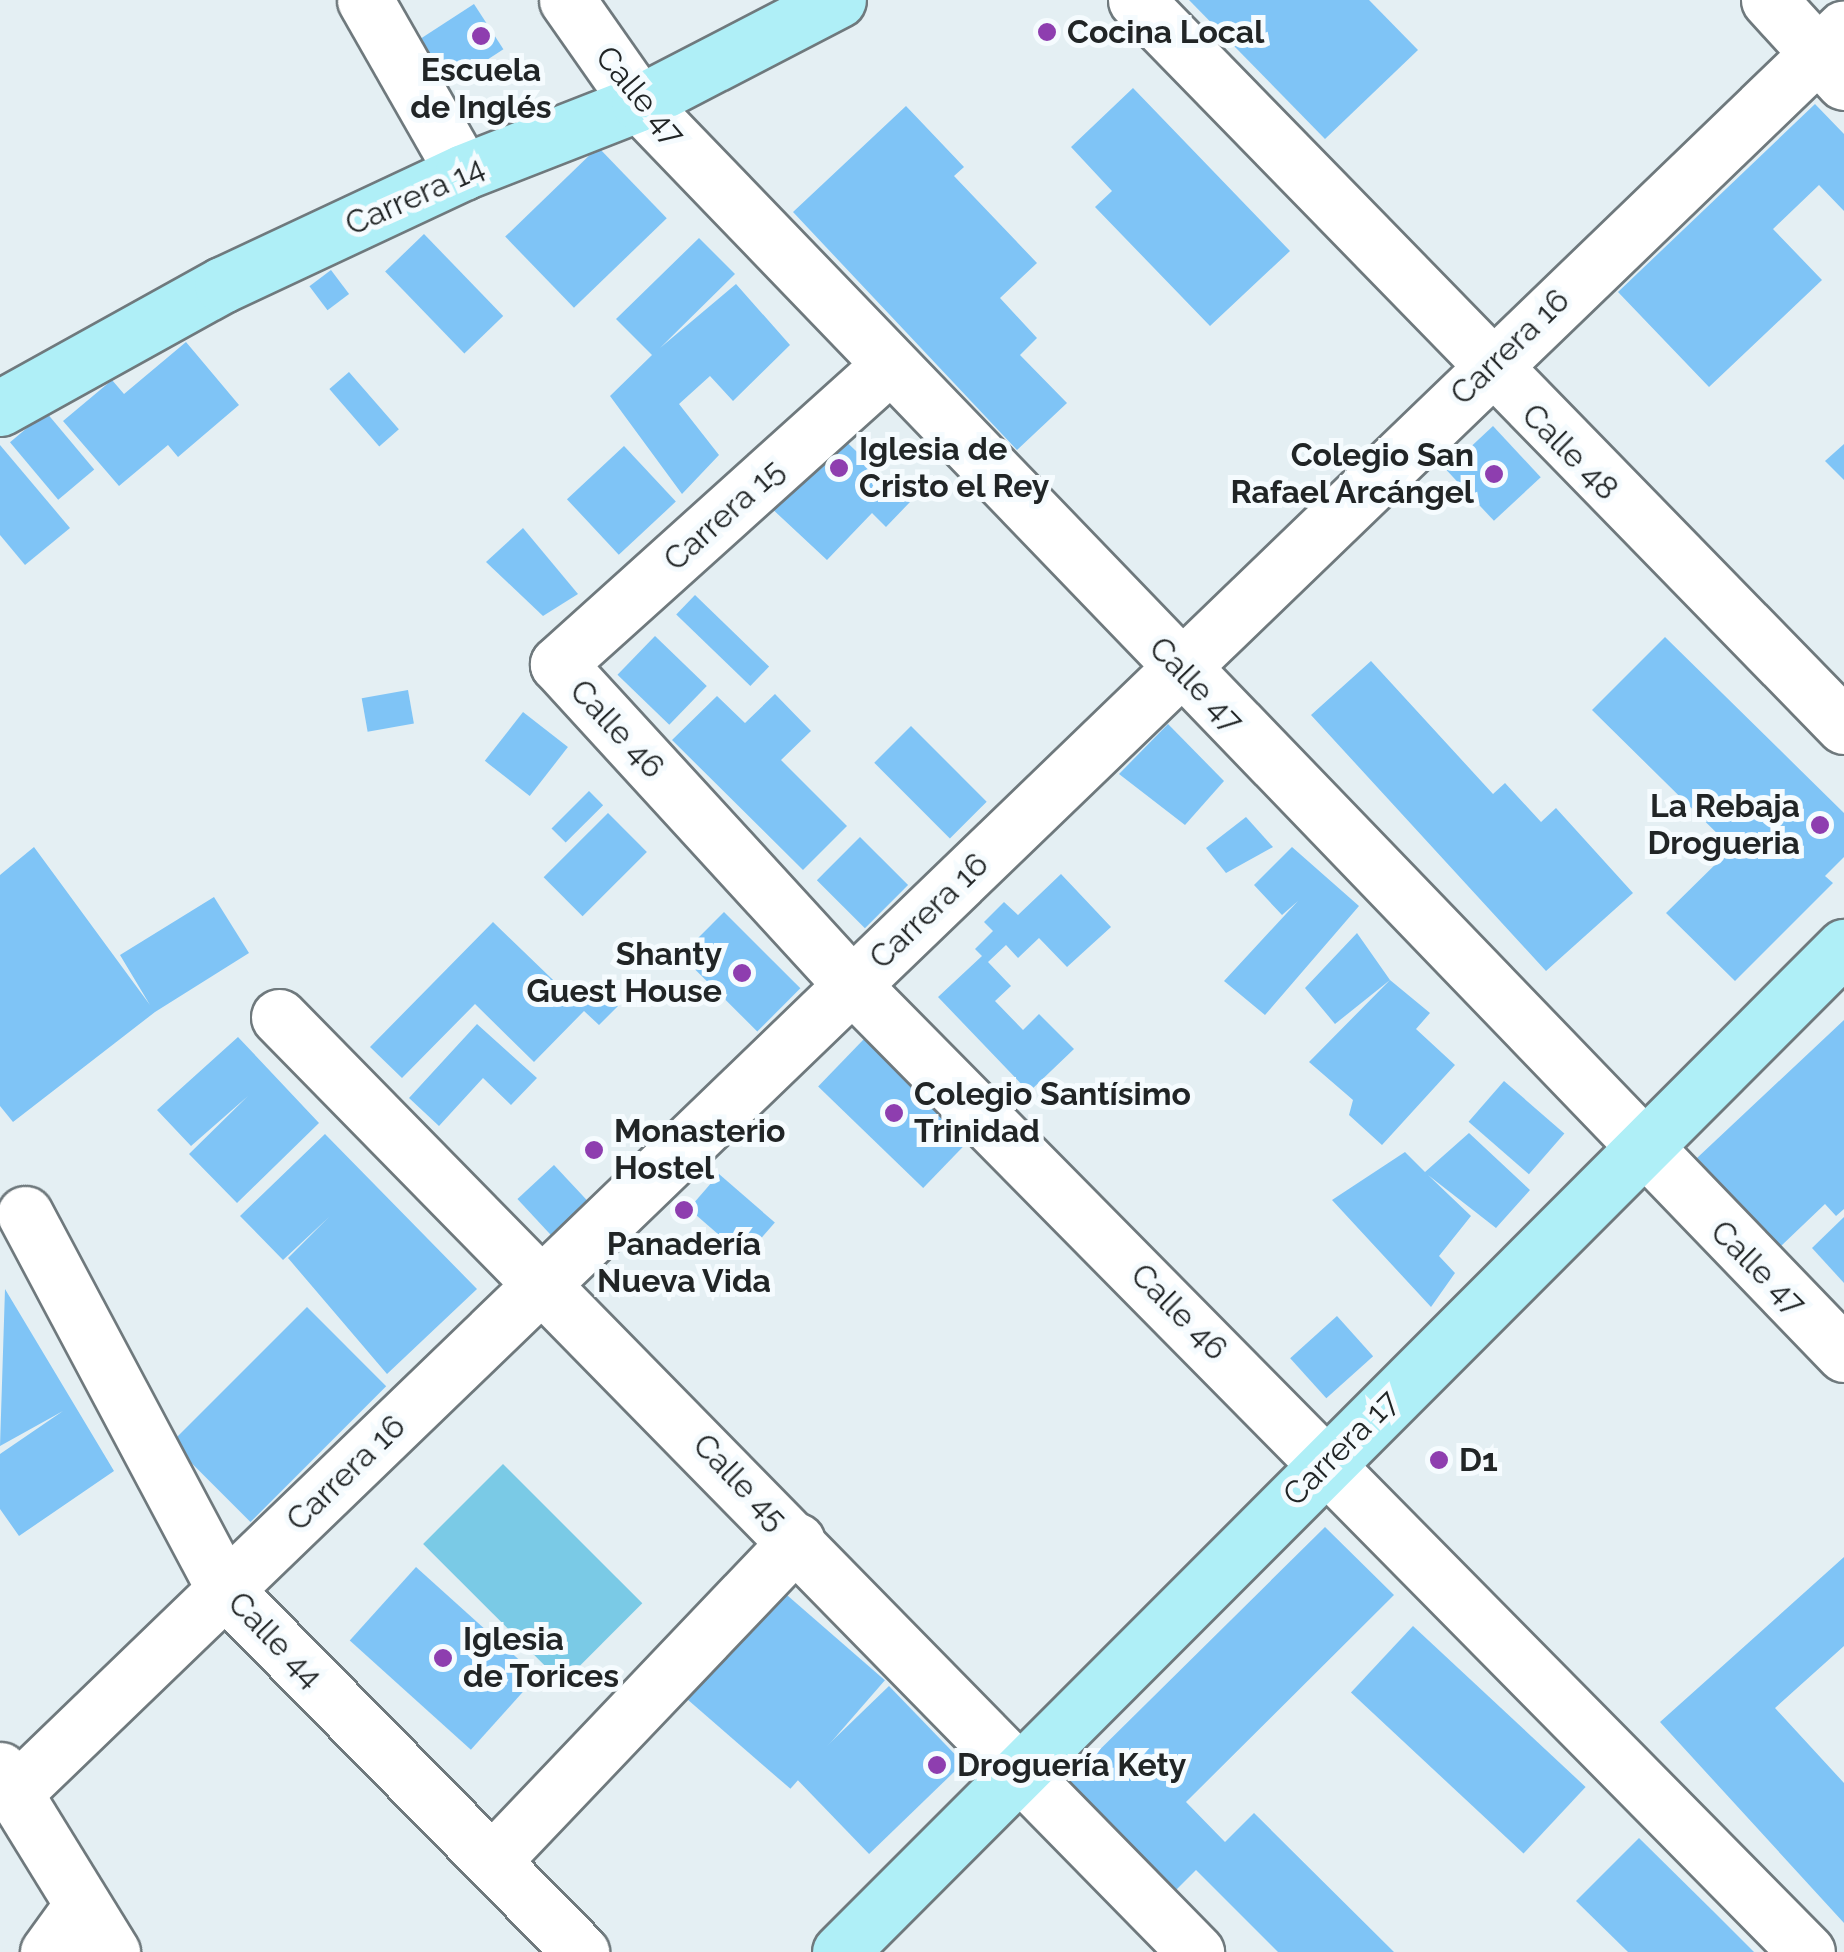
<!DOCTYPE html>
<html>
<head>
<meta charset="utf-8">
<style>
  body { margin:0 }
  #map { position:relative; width:1844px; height:1952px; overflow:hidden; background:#e4eff3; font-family:Raleway,sans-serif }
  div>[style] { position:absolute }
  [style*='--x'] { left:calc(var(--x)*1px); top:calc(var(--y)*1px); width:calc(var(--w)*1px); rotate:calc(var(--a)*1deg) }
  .green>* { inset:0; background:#7acae6; transform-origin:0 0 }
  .building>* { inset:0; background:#7fc4f6; transform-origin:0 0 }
  .roads { filter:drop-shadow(2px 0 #6f797d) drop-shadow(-2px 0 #6f797d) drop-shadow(0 2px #6f797d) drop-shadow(0 -2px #6f797d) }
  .minor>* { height:55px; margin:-27.5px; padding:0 27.5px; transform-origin:27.5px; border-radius:27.5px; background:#fff }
  .major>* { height:55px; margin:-27.5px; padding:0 27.5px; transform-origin:27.5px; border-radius:27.5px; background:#afeff7 }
  .dots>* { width:28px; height:28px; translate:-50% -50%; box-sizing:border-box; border:5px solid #f5fbfe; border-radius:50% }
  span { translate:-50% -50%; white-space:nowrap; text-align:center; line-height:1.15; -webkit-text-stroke:10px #f5fbfe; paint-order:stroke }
  .poi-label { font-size:32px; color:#212526; font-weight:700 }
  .left { translate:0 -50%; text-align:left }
  .right { translate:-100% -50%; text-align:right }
  .street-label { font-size:32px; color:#212526 }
</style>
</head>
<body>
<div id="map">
  <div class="green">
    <div style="left:503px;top:1464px;width:197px;height:113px;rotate:45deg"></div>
  </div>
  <div class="building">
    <div style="clip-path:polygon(1189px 0,1369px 0,1418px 50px,1325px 139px)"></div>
    <div style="left:474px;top:4px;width:54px;height:84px;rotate:57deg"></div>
    <div style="clip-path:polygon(1133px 88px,1290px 251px,1210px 326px,1095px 207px,1112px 191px,1071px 147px)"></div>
    <div style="clip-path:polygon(1815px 104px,1844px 134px,1844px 211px,1819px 185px,1773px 229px,1822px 280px,1709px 387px,1618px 292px)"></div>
    <div style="clip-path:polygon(906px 106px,964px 167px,954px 176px,1037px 263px,1000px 298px,1037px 338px,1020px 355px,1067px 403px,1017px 450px,793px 212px)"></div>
    <div style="left:598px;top:147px;width:99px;height:129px;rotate:46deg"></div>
    <div style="left:424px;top:234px;width:114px;height:54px;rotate:46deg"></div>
    <div style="clip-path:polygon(699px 238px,735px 274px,660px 348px,736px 284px,790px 345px,733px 401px,710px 376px,679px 404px,719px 455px,682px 494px,610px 396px,652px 355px,616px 319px)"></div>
    <div style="left:331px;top:270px;width:30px;height:27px;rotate:53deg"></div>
    <div style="clip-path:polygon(186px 342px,239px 405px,178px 457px,168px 445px,119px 486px,63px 421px,112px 380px,124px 394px)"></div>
    <div style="left:349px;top:372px;width:76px;height:26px;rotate:49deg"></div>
    <div style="left:46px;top:412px;width:75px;height:47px;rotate:50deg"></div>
    <div style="left:1493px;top:426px;width:70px;height:64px;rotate:47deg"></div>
    <div style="clip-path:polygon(837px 433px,910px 502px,886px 527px,872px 513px,827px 560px,768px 505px)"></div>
    <div style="clip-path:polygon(1844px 444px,1844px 480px,1825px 461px)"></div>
    <div style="clip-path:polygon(0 445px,70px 528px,25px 565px,0 535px)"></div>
    <div style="left:624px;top:446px;width:76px;height:78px;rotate:47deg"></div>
    <div style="clip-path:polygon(523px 528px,578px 594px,543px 616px,486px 562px)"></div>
    <div style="left:695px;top:595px;width:103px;height:27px;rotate:44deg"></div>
    <div style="left:655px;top:636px;width:72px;height:54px;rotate:44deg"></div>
    <div style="clip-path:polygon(1665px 637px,1844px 813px,1844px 857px,1825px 876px,1833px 883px,1735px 981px,1666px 913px,1732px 848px,1592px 710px)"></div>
    <div style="clip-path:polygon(1371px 661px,1493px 794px,1505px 783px,1541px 822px,1556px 808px,1633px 893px,1546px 971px,1311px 715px)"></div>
    <div style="left:408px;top:690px;width:34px;height:47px;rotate:80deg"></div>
    <div style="clip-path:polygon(775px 694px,811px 731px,781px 760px,847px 826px,803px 870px,672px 740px,717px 696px,745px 723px)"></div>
    <div style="left:523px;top:712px;width:57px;height:62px;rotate:38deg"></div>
    <div style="clip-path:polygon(1168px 724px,1224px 781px,1185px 825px,1119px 774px)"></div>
    <div style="left:911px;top:726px;width:107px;height:52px;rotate:45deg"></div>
    <div style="left:589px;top:791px;width:20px;height:53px;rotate:45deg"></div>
    <div style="left:608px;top:813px;width:55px;height:91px;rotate:45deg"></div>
    <div style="clip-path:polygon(1246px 817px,1273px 847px,1226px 873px,1206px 848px)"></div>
    <div style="left:860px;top:837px;width:68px;height:61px;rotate:45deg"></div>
    <div style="clip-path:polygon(34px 847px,150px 1005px,120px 955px,214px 897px,249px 953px,155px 1012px,13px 1122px,0 1106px,0 875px)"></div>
    <div style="clip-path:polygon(1292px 847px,1359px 906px,1265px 1015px,1224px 981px,1298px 901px,1282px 915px,1254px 885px)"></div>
    <div style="clip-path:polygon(1061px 874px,1111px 927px,1067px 967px,1039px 938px,1018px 958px,1006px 945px,988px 962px,1011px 986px,995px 1001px,1023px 1030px,1039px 1014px,1074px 1049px,1029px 1092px,938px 997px,982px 956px,975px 949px,993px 931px,984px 922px,1004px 902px,1018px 915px)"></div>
    <div style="left:724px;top:912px;width:108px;height:61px;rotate:45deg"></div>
    <div style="clip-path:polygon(493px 922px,579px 1005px,597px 986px,618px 1006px,599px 1025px,584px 1011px,534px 1062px,475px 1004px,402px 1078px,370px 1047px)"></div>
    <div style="clip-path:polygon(1357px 933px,1390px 980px,1430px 1013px,1416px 1029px,1455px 1065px,1382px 1145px,1349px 1115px,1353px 1100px,1309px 1062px,1390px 980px,1335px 1024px,1305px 988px)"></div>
    <div style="clip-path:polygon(1844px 1020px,1844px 1209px,1836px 1216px,1825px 1204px,1781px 1246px,1697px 1158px)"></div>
    <div style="clip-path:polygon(477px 1024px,537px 1078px,511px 1105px,483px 1078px,439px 1126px,409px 1098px)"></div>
    <div style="clip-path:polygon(238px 1037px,319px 1123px,237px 1203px,189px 1154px,248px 1096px,191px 1146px,157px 1110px)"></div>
    <div style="left:864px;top:1039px;width:146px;height:66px;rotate:44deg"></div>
    <div style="left:1504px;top:1081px;width:80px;height:54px;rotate:41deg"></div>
    <div style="clip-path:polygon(1469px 1133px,1530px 1190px,1496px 1228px,1428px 1175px,1471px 1216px,1439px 1256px,1455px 1273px,1431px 1307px,1332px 1200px,1405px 1152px,1425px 1172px)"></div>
    <div style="clip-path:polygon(325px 1134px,477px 1289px,387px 1374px,288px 1258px,329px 1217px,283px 1260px,240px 1216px)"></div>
    <div style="left:554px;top:1165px;width:49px;height:50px;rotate:47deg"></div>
    <div style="left:719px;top:1174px;width:74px;height:46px;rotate:41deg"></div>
    <div style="clip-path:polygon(1844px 1217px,1844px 1283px,1812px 1248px)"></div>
    <div style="clip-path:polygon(5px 1289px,114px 1471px,19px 1536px,0 1509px,0 1454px,63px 1411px,0 1446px)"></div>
    <div style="left:307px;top:1307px;width:112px;height:192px;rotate:45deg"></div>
    <div style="left:1337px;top:1316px;width:54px;height:63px;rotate:48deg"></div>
    <div style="clip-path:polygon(1325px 1527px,1394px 1595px,1186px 1802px,1225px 1842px,1254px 1813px,1394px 1952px,1278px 1952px,1196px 1870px,1174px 1892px,1065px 1784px)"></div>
    <div style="clip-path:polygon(1844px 1557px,1844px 1646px,1775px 1708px,1844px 1783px,1844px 1923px,1660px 1722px)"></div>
    <div style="left:416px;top:1567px;width:163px;height:99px;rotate:42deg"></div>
    <div style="left:780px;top:1589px;width:139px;height:144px;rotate:41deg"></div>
    <div style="left:1413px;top:1626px;width:236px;height:91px;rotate:43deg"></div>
    <div style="left:889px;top:1686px;width:107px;height:131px;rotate:46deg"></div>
    <div style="clip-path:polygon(1639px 1838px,1715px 1913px,1754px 1952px,1628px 1952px,1576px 1901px)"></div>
  </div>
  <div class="roads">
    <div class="minor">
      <div style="--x:365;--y:0;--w:198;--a:60.3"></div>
      <div style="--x:567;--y:0;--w:126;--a:55"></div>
      <div style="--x:639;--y:103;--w:1737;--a:46.07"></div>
      <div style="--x:1136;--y:0;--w:1014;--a:45.72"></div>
      <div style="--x:1769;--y:0;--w:111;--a:47.6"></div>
      <div style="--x:890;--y:365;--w:447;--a:138"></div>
      <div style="--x:558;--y:664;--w:435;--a:47.5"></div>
      <div style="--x:852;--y:985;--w:1359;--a:45.36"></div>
      <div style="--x:279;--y:1017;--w:1310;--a:45.56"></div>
      <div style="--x:25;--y:1214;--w:426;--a:62"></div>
      <div style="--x:225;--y:1590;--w:508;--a:45.48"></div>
      <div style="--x:0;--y:1770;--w:214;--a:58.4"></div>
      <div style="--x:14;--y:1793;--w:2542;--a:-43.96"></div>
      <div style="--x:492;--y:1861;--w:442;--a:-46.4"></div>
      <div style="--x:48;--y:1952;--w:58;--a:-54.1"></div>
    </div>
    <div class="major">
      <div style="--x:0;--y:408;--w:254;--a:-29"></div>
      <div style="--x:222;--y:285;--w:266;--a:-25.1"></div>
      <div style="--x:463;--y:172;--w:189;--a:-21.4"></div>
      <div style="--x:639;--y:103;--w:224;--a:-27.4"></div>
      <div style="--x:840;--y:1952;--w:1421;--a:-45.03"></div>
    </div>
  </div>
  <div class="dots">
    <div style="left:1047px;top:32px;background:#8e3eaf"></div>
    <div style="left:481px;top:36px;background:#8e3eaf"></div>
    <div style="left:839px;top:468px;background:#8e3eaf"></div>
    <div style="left:1494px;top:474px;background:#8e3eaf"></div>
    <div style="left:1820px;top:825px;background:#8e3eaf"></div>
    <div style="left:742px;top:973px;background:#8e3eaf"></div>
    <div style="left:894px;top:1113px;background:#8e3eaf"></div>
    <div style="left:594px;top:1150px;background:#8e3eaf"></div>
    <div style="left:684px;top:1210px;background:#8e3eaf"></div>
    <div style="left:1439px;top:1460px;background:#8e3eaf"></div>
    <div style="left:443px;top:1658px;background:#8e3eaf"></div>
    <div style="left:937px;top:1765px;background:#8e3eaf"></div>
  </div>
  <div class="poi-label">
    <span class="left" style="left:1067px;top:32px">Cocina Local</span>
    <span style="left:481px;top:89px">Escuela<br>de Inglés</span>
    <span class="left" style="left:859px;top:468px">Iglesia de<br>Cristo el Rey</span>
    <span class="right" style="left:1474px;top:474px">Colegio San<br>Rafael Arcángel</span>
    <span class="right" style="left:1800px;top:825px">La Rebaja<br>Drogueria</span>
    <span class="right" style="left:722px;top:973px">Shanty<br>Guest House</span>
    <span class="left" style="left:914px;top:1113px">Colegio Santísimo<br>Trinidad</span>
    <span class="left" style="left:614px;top:1150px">Monasterio<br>Hostel</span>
    <span style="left:684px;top:1263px">Panadería<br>Nueva Vida</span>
    <span class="left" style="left:1459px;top:1460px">D1</span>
    <span class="left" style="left:463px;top:1658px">Iglesia<br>de Torices</span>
    <span class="left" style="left:957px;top:1765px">Droguería Kety</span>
  </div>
  <div class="street-label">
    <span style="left:640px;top:96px;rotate:50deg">Calle 47</span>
    <span style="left:415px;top:196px;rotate:-24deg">Carrera 14</span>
    <span style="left:1510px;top:347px;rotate:-44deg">Carrera 16</span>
    <span style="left:1570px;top:452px;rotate:45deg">Calle 48</span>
    <span style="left:724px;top:515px;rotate:-42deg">Carrera 15</span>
    <span style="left:1196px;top:685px;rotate:46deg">Calle 47</span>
    <span style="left:617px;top:729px;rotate:47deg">Calle 46</span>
    <span style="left:929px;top:911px;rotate:-44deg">Carrera 16</span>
    <span style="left:1758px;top:1268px;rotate:45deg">Calle 47</span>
    <span style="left:1179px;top:1312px;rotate:45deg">Calle 46</span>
    <span style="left:1341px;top:1448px;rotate:-45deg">Carrera 17</span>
    <span style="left:346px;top:1473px;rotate:-44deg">Carrera 16</span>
    <span style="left:740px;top:1482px;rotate:46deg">Calle 45</span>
    <span style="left:275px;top:1640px;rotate:46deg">Calle 44</span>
  </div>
</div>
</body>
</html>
